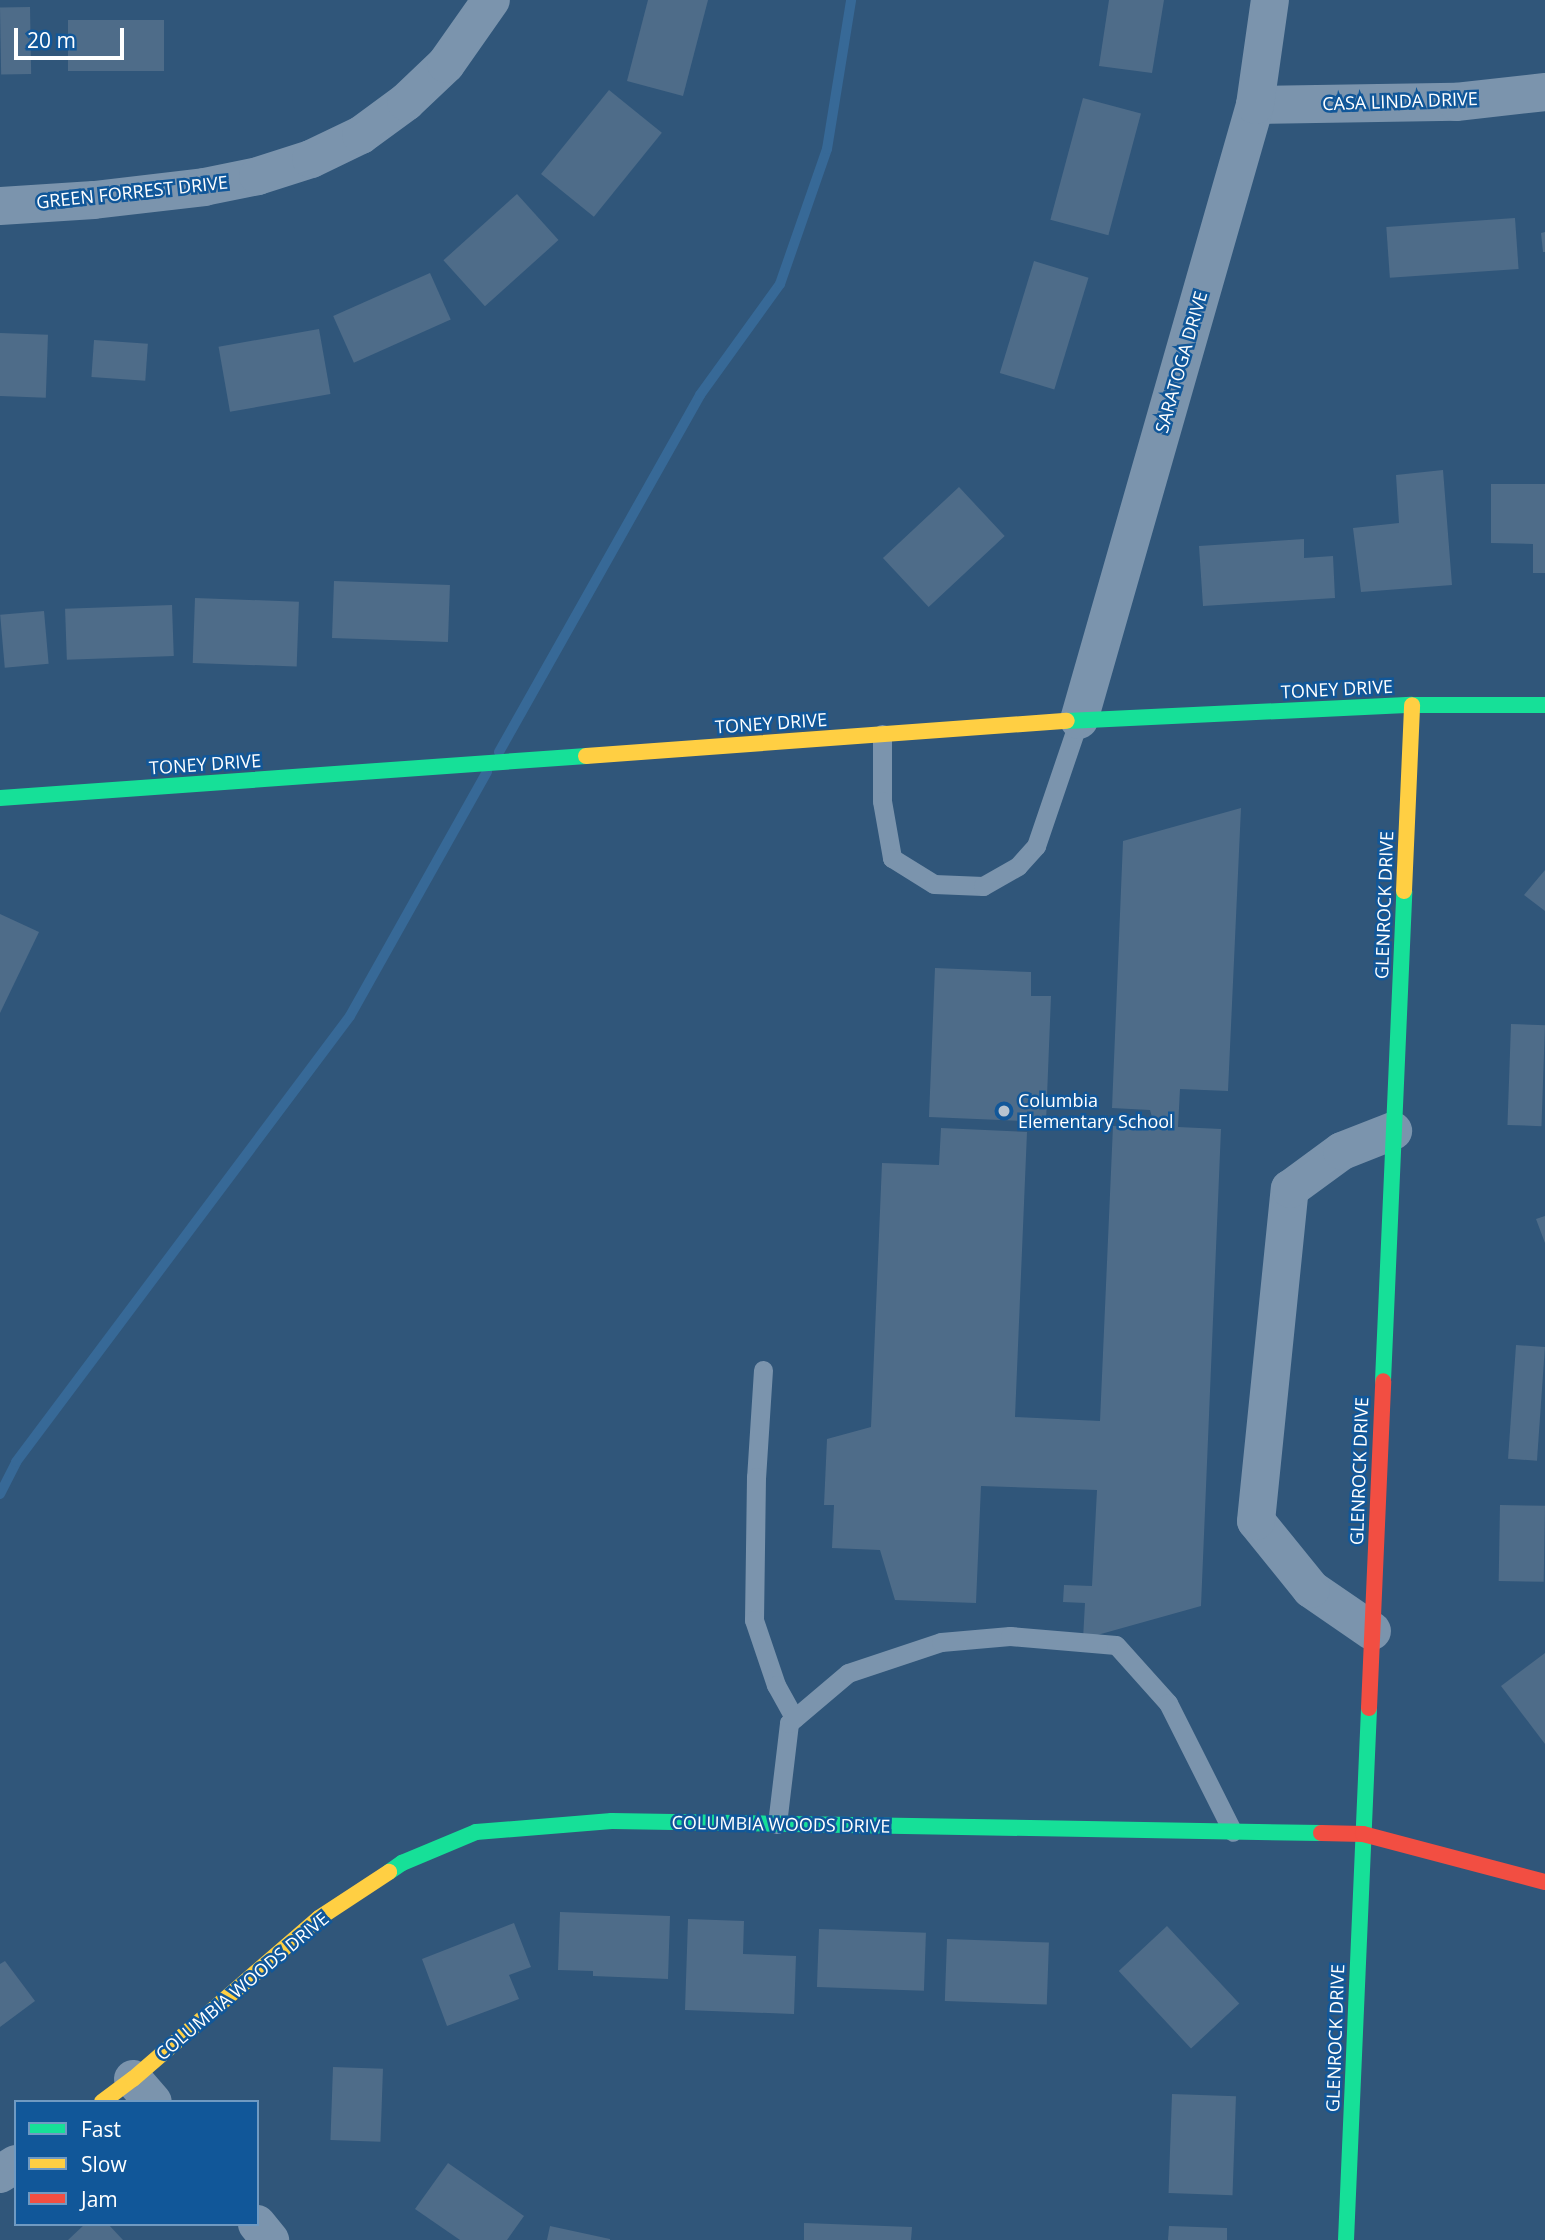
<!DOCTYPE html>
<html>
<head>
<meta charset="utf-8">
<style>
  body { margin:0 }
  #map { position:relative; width:1545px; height:2240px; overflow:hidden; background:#30567a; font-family:"Open Sans",sans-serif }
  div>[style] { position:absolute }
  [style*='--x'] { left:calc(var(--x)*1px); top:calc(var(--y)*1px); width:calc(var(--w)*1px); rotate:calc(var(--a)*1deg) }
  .stream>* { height:10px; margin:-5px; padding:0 5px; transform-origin:5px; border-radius:5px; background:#376997 }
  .building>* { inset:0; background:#4e6c89; transform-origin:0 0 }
  .lane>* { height:19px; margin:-9.5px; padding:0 9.5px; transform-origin:9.5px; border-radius:9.5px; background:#7b94ad }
  .street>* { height:38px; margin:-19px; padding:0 19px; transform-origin:19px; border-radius:19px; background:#7b94ad }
  .fast>* { height:16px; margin:-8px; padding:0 8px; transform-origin:8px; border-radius:8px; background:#16e098 }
  .slow>* { height:16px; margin:-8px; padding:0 8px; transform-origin:8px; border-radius:8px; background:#ffcf43 }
  .jam>* { height:16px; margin:-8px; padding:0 8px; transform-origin:8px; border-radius:8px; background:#f24e42 }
  .dots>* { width:19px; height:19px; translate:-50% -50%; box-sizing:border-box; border:4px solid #115799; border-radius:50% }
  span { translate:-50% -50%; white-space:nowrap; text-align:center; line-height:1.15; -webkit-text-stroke:5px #115799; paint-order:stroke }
  .street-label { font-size:18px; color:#fff }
  .poi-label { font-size:18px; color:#fff }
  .left { translate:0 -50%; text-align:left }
  .legend { position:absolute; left:14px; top:2100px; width:245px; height:126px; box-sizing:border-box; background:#115799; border:2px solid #709ac2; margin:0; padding:9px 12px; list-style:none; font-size:21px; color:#fff }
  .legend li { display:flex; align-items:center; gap:14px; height:35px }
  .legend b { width:35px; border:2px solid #709ac2 }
  .scale { position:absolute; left:14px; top:28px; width:110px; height:32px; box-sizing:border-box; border:4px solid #fff; border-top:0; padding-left:9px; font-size:21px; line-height:24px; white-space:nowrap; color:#fff; -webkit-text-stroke:5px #115799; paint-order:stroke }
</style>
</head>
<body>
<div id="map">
  <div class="stream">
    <div style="--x:499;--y:752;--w:410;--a:-60.6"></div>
    <div style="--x:700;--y:395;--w:137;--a:-54.2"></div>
    <div style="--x:780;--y:284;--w:143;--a:-70.8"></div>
    <div style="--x:827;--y:149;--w:151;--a:-80.8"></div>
    <div style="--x:0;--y:1494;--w:36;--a:-63"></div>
    <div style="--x:16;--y:1462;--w:557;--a:-53.17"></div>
    <div style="--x:350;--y:1016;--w:280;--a:-60.7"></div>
  </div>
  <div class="building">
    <div style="clip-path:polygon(648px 0,708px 0,683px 96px,627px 81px)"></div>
    <div style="clip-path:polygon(1109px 0,1164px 0,1152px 73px,1099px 66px)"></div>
    <div style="left:30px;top:7px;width:67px;height:30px;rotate:89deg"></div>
    <div style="left:68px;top:20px;width:96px;height:51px"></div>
    <div style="left:609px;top:90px;width:68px;height:108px;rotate:39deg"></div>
    <div style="left:1083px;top:98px;width:60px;height:126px;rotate:15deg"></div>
    <div style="left:517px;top:194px;width:62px;height:99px;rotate:48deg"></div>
    <div style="left:1515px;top:218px;width:51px;height:129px;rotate:86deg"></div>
    <div style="clip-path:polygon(1545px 232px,1545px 252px,1543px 252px,1541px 233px)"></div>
    <div style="left:1034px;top:261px;width:57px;height:117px;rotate:17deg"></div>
    <div style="left:430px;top:273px;width:51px;height:106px;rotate:66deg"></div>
    <div style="left:319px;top:329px;width:66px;height:102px;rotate:80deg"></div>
    <div style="left:0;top:333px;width:48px;height:63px;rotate:2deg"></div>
    <div style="left:94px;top:340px;width:54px;height:37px;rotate:4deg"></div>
    <div style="clip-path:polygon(1443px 470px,1452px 585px,1361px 592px,1353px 528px,1399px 523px,1396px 475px)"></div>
    <div style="clip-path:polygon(1491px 484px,1545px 484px,1545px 573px,1533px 573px,1533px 544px,1491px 543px)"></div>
    <div style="left:959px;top:487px;width:67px;height:104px;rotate:47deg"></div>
    <div style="clip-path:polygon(1304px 539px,1304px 558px,1333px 556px,1335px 598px,1203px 606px,1199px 546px)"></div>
    <div style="left:334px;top:581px;width:116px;height:57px;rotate:2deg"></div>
    <div style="left:195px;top:598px;width:104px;height:65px;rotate:2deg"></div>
    <div style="left:172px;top:605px;width:51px;height:107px;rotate:88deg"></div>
    <div style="left:44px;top:611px;width:53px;height:44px;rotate:85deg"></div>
    <div style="clip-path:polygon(1241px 808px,1228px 1091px,1180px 1089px,1178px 1127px,1221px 1129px,1201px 1606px,1083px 1639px,1085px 1603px,1063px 1602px,1064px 1585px,1092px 1586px,1097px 1490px,981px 1486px,976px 1603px,895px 1600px,880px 1550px,832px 1548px,834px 1505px,824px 1505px,827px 1439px,871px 1427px,882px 1163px,939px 1165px,941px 1128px,1027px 1132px,1015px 1417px,1100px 1421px,1113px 1126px,1155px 1128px,1150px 1110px,1112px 1108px,1123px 841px)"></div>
    <div style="clip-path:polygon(1545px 870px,1545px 911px,1524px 895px)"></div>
    <div style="clip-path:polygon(0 914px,39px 932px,0 1013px)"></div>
    <div style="clip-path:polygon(935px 968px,1031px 972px,1031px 996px,1051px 996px,1046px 1122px,929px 1117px)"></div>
    <div style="left:1511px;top:1024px;width:34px;height:101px;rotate:2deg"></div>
    <div style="clip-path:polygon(1545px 1216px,1545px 1243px,1536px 1219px)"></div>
    <div style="left:1516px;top:1345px;width:29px;height:114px;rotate:4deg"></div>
    <div style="left:1500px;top:1505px;width:45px;height:76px;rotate:1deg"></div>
    <div style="clip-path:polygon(1545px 1653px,1545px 1744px,1501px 1686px)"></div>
    <div style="clip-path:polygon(560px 1912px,670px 1916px,668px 1979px,593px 1976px,593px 1971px,558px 1970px)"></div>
    <div style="clip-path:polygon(688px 1919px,744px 1921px,743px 1954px,796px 1956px,794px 2014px,685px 2010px)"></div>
    <div style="clip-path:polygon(514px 1923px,531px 1967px,509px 1975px,519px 1999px,447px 2026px,422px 1959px)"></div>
    <div style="left:1167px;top:1926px;width:106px;height:66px;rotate:47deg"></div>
    <div style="left:819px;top:1929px;width:107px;height:58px;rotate:2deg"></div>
    <div style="left:947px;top:1939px;width:102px;height:62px;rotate:2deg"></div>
    <div style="clip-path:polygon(5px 1961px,35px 2001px,0 2027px,0 1964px)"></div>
    <div style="left:333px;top:2067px;width:50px;height:73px;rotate:2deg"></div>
    <div style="left:1172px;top:2094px;width:64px;height:99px;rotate:2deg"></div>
    <div style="clip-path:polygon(448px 2163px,524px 2216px,507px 2240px,460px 2240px,415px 2209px)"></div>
    <div style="clip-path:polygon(804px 2223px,912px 2227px,911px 2240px,804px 2240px)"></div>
    <div style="clip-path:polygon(85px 2224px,108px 2224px,123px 2240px,68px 2240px)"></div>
    <div style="clip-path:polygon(550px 2226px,610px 2239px,610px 2240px,547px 2240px)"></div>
    <div style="clip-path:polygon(1169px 2226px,1227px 2228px,1227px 2240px,1168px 2240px)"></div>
  </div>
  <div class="lane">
    <div style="--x:882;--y:734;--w:67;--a:90"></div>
    <div style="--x:882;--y:801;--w:58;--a:80"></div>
    <div style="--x:892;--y:858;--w:49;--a:31.8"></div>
    <div style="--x:934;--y:884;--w:49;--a:2.3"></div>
    <div style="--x:983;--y:886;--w:40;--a:-29.7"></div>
    <div style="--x:1018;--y:866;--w:27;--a:-48"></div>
    <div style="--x:1036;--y:846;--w:133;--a:-71.2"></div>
    <div style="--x:763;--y:1370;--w:107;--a:93.7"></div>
    <div style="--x:756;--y:1477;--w:143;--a:90.8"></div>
    <div style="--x:754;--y:1620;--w:69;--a:71.3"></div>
    <div style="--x:776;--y:1685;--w:38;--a:61"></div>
    <div style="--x:777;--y:1824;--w:102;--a:-83.2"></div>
    <div style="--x:789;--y:1723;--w:77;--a:-40.3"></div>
    <div style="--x:848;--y:1673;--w:98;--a:-18.4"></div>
    <div style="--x:941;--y:1642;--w:69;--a:-5"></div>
    <div style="--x:1010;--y:1636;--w:106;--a:4.9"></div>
    <div style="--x:1116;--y:1645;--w:78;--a:48.1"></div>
    <div style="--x:1168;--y:1703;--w:144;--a:63.3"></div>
  </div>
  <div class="street">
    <div style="--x:1255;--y:105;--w:201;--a:-0.9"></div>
    <div style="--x:1456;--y:102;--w:90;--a:-6.4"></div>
    <div style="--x:0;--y:206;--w:94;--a:-3.7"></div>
    <div style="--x:94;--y:200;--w:111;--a:-6.7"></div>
    <div style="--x:204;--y:187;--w:55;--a:-11.5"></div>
    <div style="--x:258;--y:176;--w:56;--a:-17.8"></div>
    <div style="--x:311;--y:159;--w:55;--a:-25.6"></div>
    <div style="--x:361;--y:135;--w:56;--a:-36.3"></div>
    <div style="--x:406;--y:102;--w:55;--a:-43.5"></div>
    <div style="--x:446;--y:64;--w:78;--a:-54.9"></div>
    <div style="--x:1079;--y:720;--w:640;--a:-74.03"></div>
    <div style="--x:1255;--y:105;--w:106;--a:-81.9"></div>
    <div style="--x:1372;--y:1631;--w:74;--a:-145.5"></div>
    <div style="--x:1311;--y:1589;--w:87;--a:-129"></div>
    <div style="--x:1256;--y:1521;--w:334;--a:-84.2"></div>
    <div style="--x:1290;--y:1189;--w:64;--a:-36.2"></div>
    <div style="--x:1342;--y:1151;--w:55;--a:-21.4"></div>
    <div style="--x:133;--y:2079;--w:30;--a:49"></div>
    <div style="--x:0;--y:2174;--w:19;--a:-32"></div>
    <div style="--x:257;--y:2224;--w:21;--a:51"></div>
  </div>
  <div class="fast">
    <div style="--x:1067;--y:721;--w:345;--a:-2.7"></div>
    <div style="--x:1412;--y:705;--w:133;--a:0"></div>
    <div style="--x:0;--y:798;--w:588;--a:-4.1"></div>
    <div style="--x:1383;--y:1381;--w:490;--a:-87.5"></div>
    <div style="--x:389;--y:1872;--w:16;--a:-35"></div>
    <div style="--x:402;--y:1863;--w:80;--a:-22.7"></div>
    <div style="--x:476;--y:1832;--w:136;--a:-4.6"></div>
    <div style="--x:612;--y:1821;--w:709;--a:0.97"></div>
    <div style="--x:1346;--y:2240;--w:532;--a:-87.52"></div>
  </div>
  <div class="slow">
    <div style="--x:586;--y:756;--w:482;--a:-4.2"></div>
    <div style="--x:1404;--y:891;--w:186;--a:-87.5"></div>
    <div style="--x:102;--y:2102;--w:39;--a:-37"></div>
    <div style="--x:133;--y:2079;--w:246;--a:-40.9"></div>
    <div style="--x:319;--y:1918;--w:84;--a:-33.3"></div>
  </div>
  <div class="jam">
    <div style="--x:1369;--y:1708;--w:327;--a:-87.5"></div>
    <div style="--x:1321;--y:1833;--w:42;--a:1.4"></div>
    <div style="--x:1363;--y:1834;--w:188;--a:14.8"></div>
  </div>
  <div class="dots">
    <div style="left:1004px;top:1111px;background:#b7c4d0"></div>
  </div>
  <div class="street-label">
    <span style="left:1400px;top:101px;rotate:-2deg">CASA LINDA DRIVE</span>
    <span style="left:132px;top:192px;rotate:-6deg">GREEN FORREST DRIVE</span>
    <span style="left:1181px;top:362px;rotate:-74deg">SARATOGA DRIVE</span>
    <span style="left:1337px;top:689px;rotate:-3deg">TONEY DRIVE</span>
    <span style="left:771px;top:723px;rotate:-4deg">TONEY DRIVE</span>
    <span style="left:205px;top:764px;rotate:-4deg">TONEY DRIVE</span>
    <span style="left:1384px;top:905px;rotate:-88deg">GLENROCK DRIVE</span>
    <span style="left:1359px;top:1471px;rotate:-88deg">GLENROCK DRIVE</span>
    <span style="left:781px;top:1824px;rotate:1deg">COLUMBIA WOODS DRIVE</span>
    <span style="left:242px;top:1986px;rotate:-40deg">COLUMBIA WOODS DRIVE</span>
    <span style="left:1335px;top:2038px;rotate:-88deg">GLENROCK DRIVE</span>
  </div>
  <div class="poi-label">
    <span class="left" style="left:1018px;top:1111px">Columbia<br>Elementary School</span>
  </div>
  <ul class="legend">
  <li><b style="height:9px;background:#16e098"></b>Fast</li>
  <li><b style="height:9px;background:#ffcf43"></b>Slow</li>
  <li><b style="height:9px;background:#f24e42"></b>Jam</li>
  </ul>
  <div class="scale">20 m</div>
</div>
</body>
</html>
